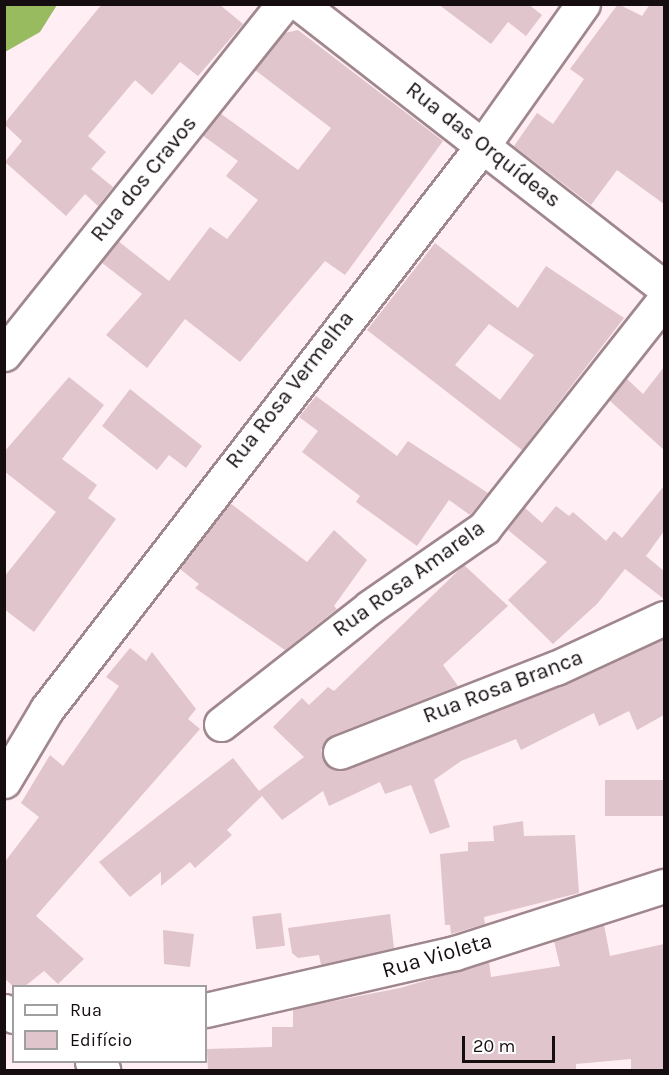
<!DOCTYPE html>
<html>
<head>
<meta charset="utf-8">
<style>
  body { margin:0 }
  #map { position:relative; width:669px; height:1075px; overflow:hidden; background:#ffeef3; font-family:Karla,sans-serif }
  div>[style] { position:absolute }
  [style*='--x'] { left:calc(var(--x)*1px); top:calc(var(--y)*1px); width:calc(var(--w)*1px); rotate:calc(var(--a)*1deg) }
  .forest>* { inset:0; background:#98bb60 }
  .building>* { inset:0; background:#e0c5cc; transform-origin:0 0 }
  .roads { filter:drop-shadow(2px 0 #a0878e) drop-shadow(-2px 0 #a0878e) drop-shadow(0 2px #a0878e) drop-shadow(0 -2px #a0878e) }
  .minor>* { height:33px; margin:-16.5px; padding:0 16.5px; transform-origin:16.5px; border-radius:16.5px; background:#fff }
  span { translate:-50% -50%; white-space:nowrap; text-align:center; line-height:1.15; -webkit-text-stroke:5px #fff; paint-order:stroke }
  .street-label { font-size:22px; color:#150d0f }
  .frame { position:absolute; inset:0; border:6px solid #150d0f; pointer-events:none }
  .legend { position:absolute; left:12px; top:985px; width:195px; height:78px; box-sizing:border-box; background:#fff; border:2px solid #a19e9f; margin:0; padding:8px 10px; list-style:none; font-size:18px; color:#150d0f }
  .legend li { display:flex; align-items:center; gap:12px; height:30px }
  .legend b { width:30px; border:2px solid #a19e9f }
  .scale { position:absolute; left:462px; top:1036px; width:93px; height:27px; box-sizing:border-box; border:3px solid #150d0f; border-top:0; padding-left:8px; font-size:18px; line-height:21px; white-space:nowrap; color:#150d0f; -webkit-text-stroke:4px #fff; paint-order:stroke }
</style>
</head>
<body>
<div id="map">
  <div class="forest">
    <div style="clip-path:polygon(5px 4px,57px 4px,57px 5px,40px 32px,5px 52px)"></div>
  </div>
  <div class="building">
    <div style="clip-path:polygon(102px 4px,219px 4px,243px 24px,198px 76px,180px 62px,152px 95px,135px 80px,88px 136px,106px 152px,91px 169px,113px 187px,98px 206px,85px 194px,66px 216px,5px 162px,22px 141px,4px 124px)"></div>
    <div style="clip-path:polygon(438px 4px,528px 4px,542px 15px,526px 36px,508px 22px,491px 44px)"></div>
    <div style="clip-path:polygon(618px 4px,642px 16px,650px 4px,664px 4px,664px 204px,617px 170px,591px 205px,514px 146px,537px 113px,553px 124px,584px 79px,570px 69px)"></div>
    <div style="clip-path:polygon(298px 30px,443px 141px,345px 275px,325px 261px,240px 362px,185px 319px,147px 368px,106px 335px,142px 294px,101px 262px,118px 241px,169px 281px,210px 227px,227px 239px,258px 200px,226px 176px,238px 161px,202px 135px,220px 113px,298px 170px,331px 128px,255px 70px,285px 33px)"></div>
    <div style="clip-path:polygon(evenodd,435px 243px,518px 308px,546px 266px,624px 318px,522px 450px,367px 330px,435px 243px,489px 324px,534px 355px,500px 400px,455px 365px,489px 324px)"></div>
    <div style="clip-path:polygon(664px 367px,664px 450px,609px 400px,626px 378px,643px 394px)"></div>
    <div style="clip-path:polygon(69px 377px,104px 405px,62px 459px,97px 485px,88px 498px,116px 519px,34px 632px,4px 609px,4px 577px,56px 512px,4px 471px,4px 452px)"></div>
    <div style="clip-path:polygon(130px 389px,202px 446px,186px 468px,169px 455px,157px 470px,102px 426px)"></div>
    <div style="clip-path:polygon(316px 396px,397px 456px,408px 441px,488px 493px,470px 515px,449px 500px,417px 546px,356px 502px,360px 496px,302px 452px,318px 431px,299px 417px)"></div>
    <div style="clip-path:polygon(664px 486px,664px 531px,646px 556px,664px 571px,664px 599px,625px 569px,597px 604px,553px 644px,508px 600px,547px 562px,508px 530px,525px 508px,542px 523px,556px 506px,569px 516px,573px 512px,606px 541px,614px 531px,622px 538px)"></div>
    <div style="clip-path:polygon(230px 503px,307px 562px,334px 530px,367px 560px,334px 606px,337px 609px,285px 650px,195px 588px,199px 584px,180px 569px)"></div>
    <div style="clip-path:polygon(464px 565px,508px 606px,443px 665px,458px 686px,333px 735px,321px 750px,329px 767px,347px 769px,563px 685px,664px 638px,664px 715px,637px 730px,629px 711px,599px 726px,594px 713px,521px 750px,516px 739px,461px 761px,434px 780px,450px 827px,430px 834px,411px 785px,385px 794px,380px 782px,329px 806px,323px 791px,282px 820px,262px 796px,227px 830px,232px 835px,195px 868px,190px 862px,161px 886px,161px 872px,130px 897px,99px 862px,233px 758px,259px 791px,304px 757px,273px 727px,302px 698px,309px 705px,328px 687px,334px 691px)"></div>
    <div style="clip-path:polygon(130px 648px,146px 661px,152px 652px,196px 709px,188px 719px,200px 729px,36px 916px,84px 959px,58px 984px,44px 971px,24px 987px,14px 987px,4px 978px,4px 863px,39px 817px,21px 803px,50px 755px,63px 766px,119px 686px,106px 677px)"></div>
    <div style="left:664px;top:780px;width:36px;height:59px;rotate:90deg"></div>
    <div style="clip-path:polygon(523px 821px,524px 836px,575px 835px,579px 893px,484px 917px,485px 924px,451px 934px,450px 925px,445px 925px,440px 854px,468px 851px,468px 842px,494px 841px,493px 826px)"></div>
    <div style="left:281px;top:913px;width:33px;height:29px;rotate:83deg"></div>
    <div style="clip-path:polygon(390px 914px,394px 948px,321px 965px,319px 955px,298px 958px,292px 953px,288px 928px)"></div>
    <div style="clip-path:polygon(604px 925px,610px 956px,664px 944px,664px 1071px,631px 1071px,631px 1059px,576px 1064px,576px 1071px,208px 1071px,207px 1049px,272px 1047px,272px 1027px,293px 1027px,293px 1009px,400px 988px,489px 962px,491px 977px,560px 966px,554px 941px)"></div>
    <div style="clip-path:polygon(163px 930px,194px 934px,190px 967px,164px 964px)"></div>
  </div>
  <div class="roads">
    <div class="minor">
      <div style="--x:300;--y:4;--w:461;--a:37.9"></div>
      <div style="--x:4;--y:354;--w:448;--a:-51.4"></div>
      <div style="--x:221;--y:724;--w:189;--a:-38.1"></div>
      <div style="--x:370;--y:607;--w:139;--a:-34.7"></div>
      <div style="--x:484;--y:528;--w:290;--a:-51.7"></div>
      <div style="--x:340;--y:752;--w:232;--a:-21.3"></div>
      <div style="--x:556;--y:668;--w:119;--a:-24.8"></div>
      <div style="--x:4;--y:781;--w:84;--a:-59.2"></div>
      <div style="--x:47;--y:709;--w:713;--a:-52.29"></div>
      <div style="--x:483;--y:145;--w:173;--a:-54.7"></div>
      <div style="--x:206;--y:1010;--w:255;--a:-12.9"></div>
      <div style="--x:455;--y:953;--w:219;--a:-17.8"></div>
      <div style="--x:4;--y:1011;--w:11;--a:27"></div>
      <div style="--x:92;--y:1062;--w:14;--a:36"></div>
    </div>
  </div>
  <div class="street-label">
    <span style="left:483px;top:145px;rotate:38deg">Rua das Orquídeas</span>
    <span style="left:144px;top:179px;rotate:-51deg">Rua dos Cravos</span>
    <span style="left:290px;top:390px;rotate:-52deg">Rua Rosa Vermelha</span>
    <span style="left:409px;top:579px;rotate:-36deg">Rua Rosa Amarela</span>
    <span style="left:503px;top:687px;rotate:-21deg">Rua Rosa Branca</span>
    <span style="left:437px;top:956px;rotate:-16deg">Rua Violeta</span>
  </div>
  <div class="frame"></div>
  <ul class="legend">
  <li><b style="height:8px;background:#fff"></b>Rua</li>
  <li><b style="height:16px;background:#e0c5cc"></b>Edifício</li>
  </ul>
  <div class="scale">20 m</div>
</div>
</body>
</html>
